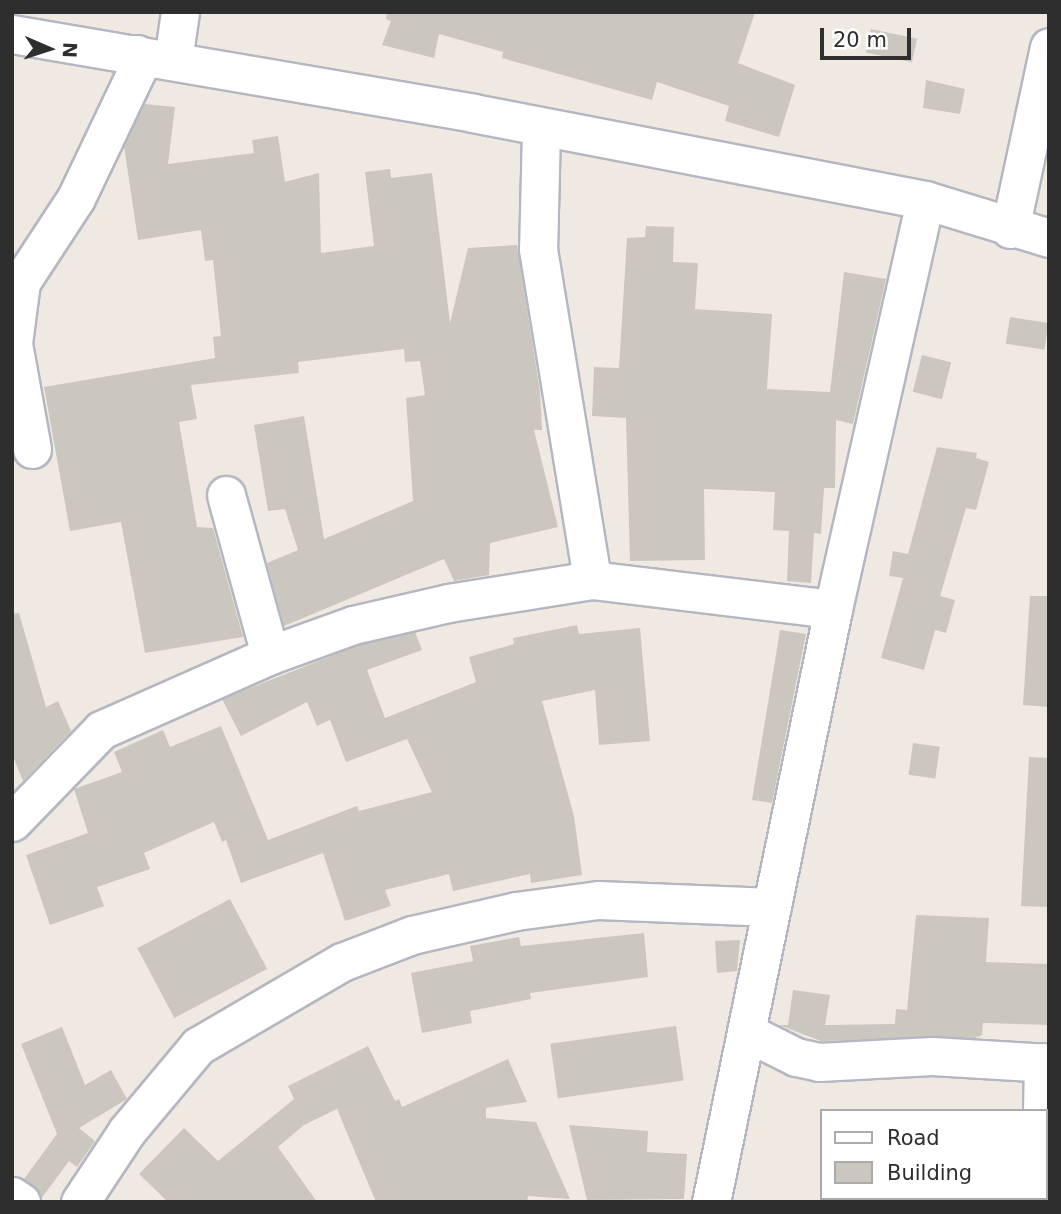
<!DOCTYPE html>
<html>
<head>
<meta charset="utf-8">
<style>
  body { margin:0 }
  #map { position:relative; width:1061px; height:1214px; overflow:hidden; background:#efe9e1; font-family:"DejaVu Sans",sans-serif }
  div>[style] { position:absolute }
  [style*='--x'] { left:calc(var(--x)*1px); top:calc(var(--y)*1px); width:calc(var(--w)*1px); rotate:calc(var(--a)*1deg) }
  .building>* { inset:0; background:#cbc7bf; transform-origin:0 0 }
  .roads { filter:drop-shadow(2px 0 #b4b7c1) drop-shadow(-2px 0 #b4b7c1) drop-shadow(0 2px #b4b7c1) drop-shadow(0 -2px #b4b7c1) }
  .minor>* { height:37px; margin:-18.5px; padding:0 18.5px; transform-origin:18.5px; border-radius:18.5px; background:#fff }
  span { translate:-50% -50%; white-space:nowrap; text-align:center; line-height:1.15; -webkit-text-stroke:5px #fff; paint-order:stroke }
  .frame { position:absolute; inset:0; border:14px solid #2e2e2e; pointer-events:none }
  .legend { position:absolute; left:820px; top:1109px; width:228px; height:91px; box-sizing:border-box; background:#fff; border:2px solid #ababab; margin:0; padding:9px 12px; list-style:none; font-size:21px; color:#2e2e2e }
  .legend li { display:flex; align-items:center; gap:14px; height:35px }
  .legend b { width:35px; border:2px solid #ababab }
  .north { position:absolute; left:14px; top:14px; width:70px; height:70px; -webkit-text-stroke:5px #fff; paint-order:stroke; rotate:93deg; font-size:19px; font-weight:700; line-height:28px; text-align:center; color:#2e2e2e }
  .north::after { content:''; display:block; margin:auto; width:24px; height:32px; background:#2e2e2e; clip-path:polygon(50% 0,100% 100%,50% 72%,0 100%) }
  .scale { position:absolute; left:820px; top:28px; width:91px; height:32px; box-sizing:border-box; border:4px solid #2e2e2e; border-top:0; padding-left:9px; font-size:21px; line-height:24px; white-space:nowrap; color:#2e2e2e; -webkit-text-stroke:5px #fff; paint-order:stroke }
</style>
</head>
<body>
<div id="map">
  <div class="building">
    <div style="clip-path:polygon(387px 12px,755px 12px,738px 63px,795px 85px,779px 137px,725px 121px,729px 106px,657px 82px,652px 100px,502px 58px,503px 52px,439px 34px,434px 58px,382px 45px,391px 21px,386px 19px)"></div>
    <div style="left:871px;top:29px;width:47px;height:24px;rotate:12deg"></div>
    <div style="clip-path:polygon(926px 80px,965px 89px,960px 114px,923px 108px)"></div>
    <div style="clip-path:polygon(144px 104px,175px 107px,168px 164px,254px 153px,252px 140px,278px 136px,285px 182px,319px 173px,321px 253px,374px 246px,365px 172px,390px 169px,391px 178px,432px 173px,450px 323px,468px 248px,517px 245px,540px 392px,542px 430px,534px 430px,558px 527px,490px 543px,489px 575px,454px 581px,444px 559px,284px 626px,267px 563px,298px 550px,285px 509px,268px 511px,254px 425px,304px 416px,324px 539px,413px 501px,406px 398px,425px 395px,420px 361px,405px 362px,404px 349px,298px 362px,299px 373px,191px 385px,197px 419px,179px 422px,197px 527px,213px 528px,243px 637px,145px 653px,121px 522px,70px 531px,44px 387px,215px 358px,213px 337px,221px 336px,213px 260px,205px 261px,201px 230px,138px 240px,124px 146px)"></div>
    <div style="clip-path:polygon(646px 226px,674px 227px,673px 262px,698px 263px,695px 309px,772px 314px,767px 389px,830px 392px,844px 272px,886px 279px,853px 424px,836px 420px,835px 488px,824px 488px,821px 534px,814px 533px,811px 583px,787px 581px,789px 531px,773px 530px,775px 492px,704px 489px,705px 560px,630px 561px,626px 418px,592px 416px,594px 367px,619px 368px,627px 238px,645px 237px)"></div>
    <div style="left:1010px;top:317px;width:39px;height:27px;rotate:9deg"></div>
    <div style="left:922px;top:355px;width:30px;height:38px;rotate:14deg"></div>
    <div style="clip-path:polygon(937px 447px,977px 453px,976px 458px,989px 462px,976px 510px,966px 508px,940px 596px,955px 600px,946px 633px,935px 630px,924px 670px,881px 658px,903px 578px,889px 576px,893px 551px,908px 554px)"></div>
    <div style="clip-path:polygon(1030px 596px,1049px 596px,1049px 707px,1023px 705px)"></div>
    <div style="clip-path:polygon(19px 613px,46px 707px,58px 701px,71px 731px,23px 781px,12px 754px,12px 614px)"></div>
    <div style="clip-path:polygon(577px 625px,579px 634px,640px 628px,650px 741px,599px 745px,595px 690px,542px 701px,574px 816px,582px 875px,531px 883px,530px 874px,453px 891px,449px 874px,385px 890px,391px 906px,345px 921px,323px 853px,241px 883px,226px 840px,222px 842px,214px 822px,144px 853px,150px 869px,97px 887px,104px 906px,50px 925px,26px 855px,88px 833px,74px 789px,122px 772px,114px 752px,163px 730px,170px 747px,221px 726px,268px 840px,357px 806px,359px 811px,432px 792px,407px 739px,346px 762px,330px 720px,317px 726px,307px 702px,241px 736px,222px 699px,359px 645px,415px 632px,422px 650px,367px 670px,385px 718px,476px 682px,469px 657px,514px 644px,513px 638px)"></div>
    <div style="clip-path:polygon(780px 630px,806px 634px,772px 803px,752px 800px)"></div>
    <div style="left:913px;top:743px;width:27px;height:32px;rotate:8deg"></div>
    <div style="clip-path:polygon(1029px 757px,1049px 758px,1049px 907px,1021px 906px)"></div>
    <div style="left:230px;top:899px;width:79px;height:105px;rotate:62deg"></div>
    <div style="clip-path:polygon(916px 915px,989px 918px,986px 962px,1049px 964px,1049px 1025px,983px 1023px,982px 1035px,975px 1038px,821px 1041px,779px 1025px,788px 1025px,793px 990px,830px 995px,825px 1025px,895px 1024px,896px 1009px,907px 1010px)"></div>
    <div style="clip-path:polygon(644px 933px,648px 977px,530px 993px,531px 999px,470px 1011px,472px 1023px,422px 1033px,411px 973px,473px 961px,470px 946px,519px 937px,521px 946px)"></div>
    <div style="clip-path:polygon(740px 940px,737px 971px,717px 973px,715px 941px)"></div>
    <div style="left:676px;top:1026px;width:55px;height:127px;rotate:82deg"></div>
    <div style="clip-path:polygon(62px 1027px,85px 1085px,111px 1070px,127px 1099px,79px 1128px,95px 1141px,77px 1167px,69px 1161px,41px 1199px,24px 1179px,57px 1134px,21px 1044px)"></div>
    <div style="clip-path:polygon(368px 1046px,395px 1101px,399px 1099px,402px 1107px,508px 1059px,527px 1102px,486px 1108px,486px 1118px,536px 1122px,570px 1199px,528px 1196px,527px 1202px,376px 1202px,337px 1109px,304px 1125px,278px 1147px,317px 1202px,168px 1202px,139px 1174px,184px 1128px,218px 1161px,294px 1099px,288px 1086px)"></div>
    <div style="clip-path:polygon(569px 1125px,648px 1131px,647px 1152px,687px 1154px,684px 1199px,587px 1200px)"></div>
  </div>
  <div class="roads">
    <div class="minor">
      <div style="--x:12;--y:34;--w:468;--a:9.7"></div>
      <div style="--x:473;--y:113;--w:460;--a:10.9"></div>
      <div style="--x:925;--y:200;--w:130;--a:17"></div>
      <div style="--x:173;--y:60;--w:49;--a:-81.7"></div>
      <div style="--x:541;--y:130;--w:119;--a:91.4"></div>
      <div style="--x:538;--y:249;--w:335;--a:80.7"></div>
      <div style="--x:1010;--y:229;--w:186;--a:-77.9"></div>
      <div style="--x:32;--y:449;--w:108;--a:-100.2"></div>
      <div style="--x:13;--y:343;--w:62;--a:-82.5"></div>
      <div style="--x:21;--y:282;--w:100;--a:-56.8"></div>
      <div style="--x:76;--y:198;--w:142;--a:-64.5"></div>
      <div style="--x:137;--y:70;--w:16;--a:-90"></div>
      <div style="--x:226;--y:495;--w:166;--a:74.6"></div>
      <div style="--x:12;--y:822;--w:128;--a:-45.9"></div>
      <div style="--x:101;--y:730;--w:185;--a:-23.9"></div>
      <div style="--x:270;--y:655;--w:88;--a:-19.9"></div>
      <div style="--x:353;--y:625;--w:98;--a:-13"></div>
      <div style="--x:448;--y:603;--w:146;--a:-9.1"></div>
      <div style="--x:592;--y:580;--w:243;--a:6.9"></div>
      <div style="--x:746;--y:1032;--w:56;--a:26.6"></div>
      <div style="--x:796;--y:1057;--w:24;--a:12"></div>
      <div style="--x:819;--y:1062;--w:113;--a:-3"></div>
      <div style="--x:932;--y:1056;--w:117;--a:3.4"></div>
      <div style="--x:1042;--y:1111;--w:49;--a:-88.8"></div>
      <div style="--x:12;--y:1196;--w:11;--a:34"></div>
      <div style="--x:80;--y:1202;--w:85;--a:-56.5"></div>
      <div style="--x:127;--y:1131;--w:111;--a:-50.1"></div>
      <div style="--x:198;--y:1046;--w:167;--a:-30.3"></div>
      <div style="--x:342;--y:962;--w:75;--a:-21.1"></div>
      <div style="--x:412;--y:935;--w:107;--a:-13"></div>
      <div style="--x:516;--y:911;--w:83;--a:-7.6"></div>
      <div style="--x:598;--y:900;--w:174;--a:2.3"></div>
      <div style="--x:711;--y:1202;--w:605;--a:-78.37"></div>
      <div style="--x:833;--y:609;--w:419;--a:-77.3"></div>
      <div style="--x:1040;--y:1202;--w:4;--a:-90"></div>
    </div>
  </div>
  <div class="frame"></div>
  <ul class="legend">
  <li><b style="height:9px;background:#fff"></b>Road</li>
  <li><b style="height:19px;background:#cbc7bf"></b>Building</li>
  </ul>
  <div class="north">N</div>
  <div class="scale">20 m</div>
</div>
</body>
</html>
